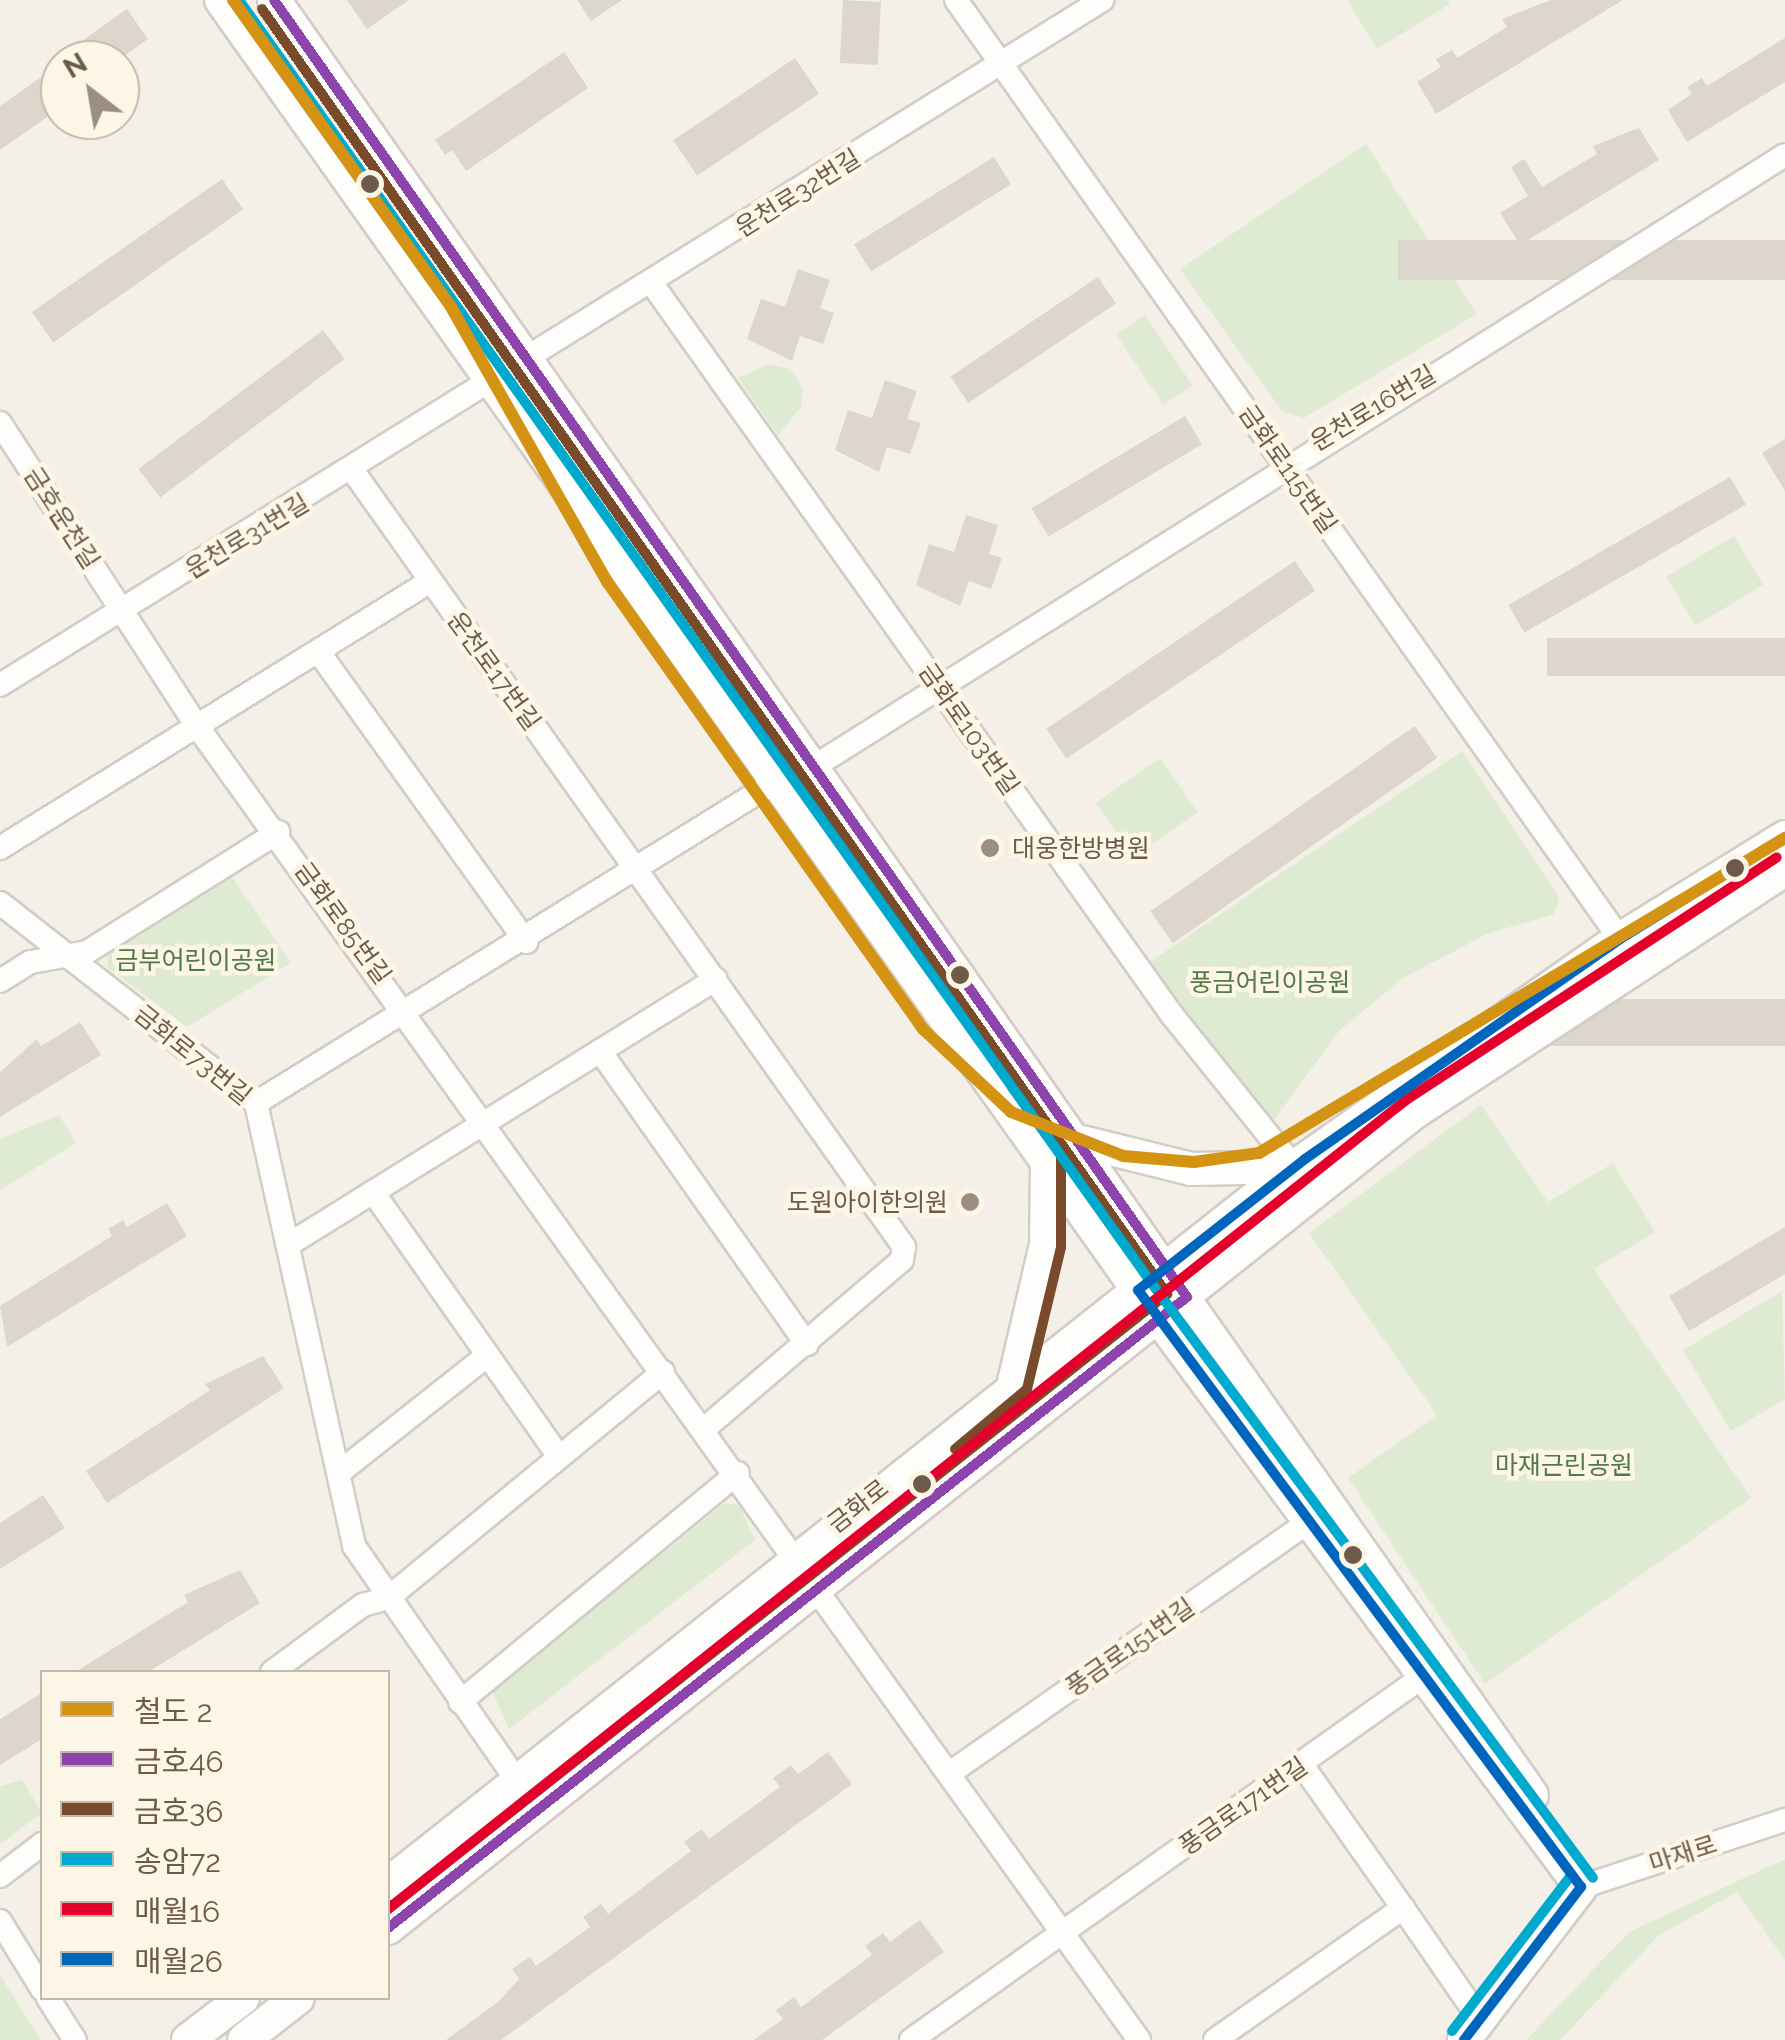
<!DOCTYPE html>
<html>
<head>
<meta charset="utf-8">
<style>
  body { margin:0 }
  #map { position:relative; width:1785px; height:2040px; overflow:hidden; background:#f4f0e7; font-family:Raleway,"Noto Sans KR",sans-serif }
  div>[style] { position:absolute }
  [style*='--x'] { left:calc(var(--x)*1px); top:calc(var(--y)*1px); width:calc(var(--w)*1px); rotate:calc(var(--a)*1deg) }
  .green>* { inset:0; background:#dfead3; transform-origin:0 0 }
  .building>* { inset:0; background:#ddd6cd; transform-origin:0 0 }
  .roads { filter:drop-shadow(2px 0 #d2cdc6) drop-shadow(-2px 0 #d2cdc6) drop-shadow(0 2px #d2cdc6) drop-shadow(0 -2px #d2cdc6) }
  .street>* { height:22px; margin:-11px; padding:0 11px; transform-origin:11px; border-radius:11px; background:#fdfdfb }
  .secondary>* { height:32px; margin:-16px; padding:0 16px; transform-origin:16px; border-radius:16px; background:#fdfdfb }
  .bus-1>* { height:10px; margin:-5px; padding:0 5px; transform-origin:5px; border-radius:5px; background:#8e44ad }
  .bus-2>* { height:10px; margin:-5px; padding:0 5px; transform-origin:5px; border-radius:5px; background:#7a4b2a }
  .bus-3>* { height:10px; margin:-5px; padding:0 5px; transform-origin:5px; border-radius:5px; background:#00a9ce }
  .bus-4>* { height:10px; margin:-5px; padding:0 5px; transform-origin:5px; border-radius:5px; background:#e4002b }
  .bus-5>* { height:10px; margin:-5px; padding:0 5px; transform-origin:5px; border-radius:5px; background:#0065bd }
  .rail-1>* { height:12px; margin:-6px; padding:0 6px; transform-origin:6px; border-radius:6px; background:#d59313 }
  .dots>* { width:28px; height:28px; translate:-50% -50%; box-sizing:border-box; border:5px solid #fdf6e7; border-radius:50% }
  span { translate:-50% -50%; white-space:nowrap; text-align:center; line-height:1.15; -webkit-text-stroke:9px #fdf6e7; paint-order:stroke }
  .street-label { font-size:25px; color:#6e5a4b }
  .poi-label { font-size:25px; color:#6e5a4b }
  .left { translate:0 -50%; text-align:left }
  .right { translate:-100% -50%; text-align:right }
  .park-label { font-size:25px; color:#527947 }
  .legend { position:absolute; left:40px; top:1670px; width:350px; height:330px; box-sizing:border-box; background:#fdf6e7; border:2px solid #c4b8a9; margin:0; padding:12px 18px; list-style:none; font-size:30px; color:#6e5a4b }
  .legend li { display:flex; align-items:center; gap:20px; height:50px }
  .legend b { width:50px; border:2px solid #c4b8a9 }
  .north { position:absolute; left:40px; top:40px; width:100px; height:100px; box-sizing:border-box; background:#fdf6e7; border:2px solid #c4b8a9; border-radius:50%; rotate:329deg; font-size:28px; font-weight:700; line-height:40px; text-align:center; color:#6e5a4b }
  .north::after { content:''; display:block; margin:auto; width:35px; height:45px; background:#9d8e82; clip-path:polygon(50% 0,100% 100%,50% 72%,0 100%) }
</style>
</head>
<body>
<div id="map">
  <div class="green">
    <div style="clip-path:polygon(1347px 0,1448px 0,1450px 4px,1377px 49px)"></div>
    <div style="clip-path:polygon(1366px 144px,1477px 314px,1304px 418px,1282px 411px,1180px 269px)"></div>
    <div style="left:1145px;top:315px;width:85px;height:35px;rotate:56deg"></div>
    <div style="clip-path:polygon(768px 364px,790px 369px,803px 388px,801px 407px,778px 435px,738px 378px)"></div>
    <div style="left:1734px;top:536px;width:57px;height:79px;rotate:59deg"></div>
    <div style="clip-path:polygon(1462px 751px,1559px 897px,1554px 914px,1487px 934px,1403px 978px,1339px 1031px,1274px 1120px,1262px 1120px,1151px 961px)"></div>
    <div style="left:1160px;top:758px;width:66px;height:78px;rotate:55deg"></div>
    <div style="clip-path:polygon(232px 877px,291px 963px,187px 1027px,107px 967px,108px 954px)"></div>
    <div style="clip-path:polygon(1481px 1105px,1548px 1202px,1613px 1163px,1655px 1232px,1594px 1269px,1751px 1498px,1485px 1684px,1348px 1478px,1437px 1415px,1309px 1233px)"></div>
    <div style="clip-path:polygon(59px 1115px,76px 1143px,0 1190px,0 1139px)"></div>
    <div style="clip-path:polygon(1782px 1291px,1785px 1399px,1731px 1431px,1683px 1350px)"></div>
    <div style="clip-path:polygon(725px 1503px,739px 1505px,755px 1540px,509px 1729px,492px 1691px)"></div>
    <div style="clip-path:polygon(22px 1780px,42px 1813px,0 1844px,0 1786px)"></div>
    <div style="clip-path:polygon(1785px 1859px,1785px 1960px,1737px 1892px,1659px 1935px,1560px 2040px,1526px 2040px,1629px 1932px)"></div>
    <div style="clip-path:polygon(0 1975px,41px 2040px,0 2040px)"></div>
  </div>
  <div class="building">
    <div style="clip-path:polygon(347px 0,409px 0,367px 29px)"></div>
    <div style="clip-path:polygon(577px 0,622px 0,591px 21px)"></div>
    <div style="left:843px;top:0;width:38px;height:63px;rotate:3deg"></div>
    <div style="clip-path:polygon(1551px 0,1623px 0,1436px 114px,1417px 82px,1441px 67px,1436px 59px,1452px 50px,1457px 58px,1507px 27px,1502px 19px)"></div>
    <div style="clip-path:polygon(127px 9px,148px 39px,118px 60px,55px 60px)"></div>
    <div style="clip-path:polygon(1785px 38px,1785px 82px,1687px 142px,1668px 110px,1692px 94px,1687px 87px,1702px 78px,1707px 86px)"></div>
    <div style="clip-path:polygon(564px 52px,588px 88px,466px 171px,452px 150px,445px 155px,435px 140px)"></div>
    <div style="left:795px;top:58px;width:43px;height:147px;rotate:56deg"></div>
    <div style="clip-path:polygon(60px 64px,60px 108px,0 150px,0 106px)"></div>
    <div style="clip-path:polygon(1639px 128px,1659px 160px,1520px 245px,1500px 213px,1528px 196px,1511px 167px,1524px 159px,1542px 187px,1597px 154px,1593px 146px)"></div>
    <div style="left:994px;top:157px;width:32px;height:165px;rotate:58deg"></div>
    <div style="left:222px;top:179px;width:37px;height:232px;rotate:55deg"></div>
    <div style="left:1785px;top:240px;width:40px;height:387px;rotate:90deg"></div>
    <div style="clip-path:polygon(798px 269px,830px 280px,820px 308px,834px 313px,823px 344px,800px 336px,792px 361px,747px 339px,761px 299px,785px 307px)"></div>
    <div style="left:1098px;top:277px;width:32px;height:178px;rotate:56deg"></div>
    <div style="left:323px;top:330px;width:36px;height:231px;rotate:53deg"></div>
    <div style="clip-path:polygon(885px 380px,917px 391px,907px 419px,921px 423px,910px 454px,887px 447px,879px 472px,835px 450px,848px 410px,872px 418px)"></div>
    <div style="left:1185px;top:416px;width:33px;height:179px;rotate:59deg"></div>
    <div style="clip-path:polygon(1785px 439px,1785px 491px,1762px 453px)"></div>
    <div style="left:1730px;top:477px;width:32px;height:256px;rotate:60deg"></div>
    <div style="clip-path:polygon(966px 515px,998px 525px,989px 554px,1002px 558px,991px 589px,969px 581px,960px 606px,916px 585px,929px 544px,954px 552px)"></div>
    <div style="left:1295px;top:561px;width:36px;height:300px;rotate:56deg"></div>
    <div style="left:1785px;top:638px;width:38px;height:238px;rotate:90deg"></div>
    <div style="left:1415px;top:726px;width:39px;height:323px;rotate:55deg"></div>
    <div style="left:1785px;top:999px;width:47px;height:257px;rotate:90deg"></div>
    <div style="clip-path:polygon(80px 1022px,101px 1055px,0 1117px,0 1072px,37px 1039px,41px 1046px)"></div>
    <div style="clip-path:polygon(167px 1203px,187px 1236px,7px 1347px,0 1306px,112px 1236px,108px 1229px,123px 1220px,127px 1227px)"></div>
    <div style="clip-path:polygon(1785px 1227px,1785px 1274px,1689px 1331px,1669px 1296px)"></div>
    <div style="clip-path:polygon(263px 1356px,284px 1388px,107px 1503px,86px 1471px,210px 1390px,205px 1384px)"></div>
    <div style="clip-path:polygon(43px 1495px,65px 1528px,0 1569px,0 1523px)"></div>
    <div style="clip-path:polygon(240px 1570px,260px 1603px,148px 1672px,75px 1672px,188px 1602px,184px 1595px)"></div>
    <div style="clip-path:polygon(42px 1693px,42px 1739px,0 1765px,0 1719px)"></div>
    <div style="clip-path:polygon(828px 1752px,852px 1784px,501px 2040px,446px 2040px,498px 2002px,519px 1979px,512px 1969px,530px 1957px,536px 1966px,590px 1927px,583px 1917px,601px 1904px,608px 1914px,691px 1851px,684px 1842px,702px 1829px,709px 1839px,780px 1787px,773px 1778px,791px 1765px,798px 1774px)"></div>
    <div style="clip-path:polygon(920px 1920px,944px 1952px,822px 2040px,754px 2040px,783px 2019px,776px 2010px,794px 1997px,801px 2007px,872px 1955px,865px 1946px,883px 1933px,890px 1942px)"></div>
  </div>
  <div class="roads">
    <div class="street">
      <div style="--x:956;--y:0;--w:1150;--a:54.73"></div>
      <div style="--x:653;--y:285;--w:896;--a:54.59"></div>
      <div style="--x:1172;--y:1015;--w:195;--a:51.2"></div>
      <div style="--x:0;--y:423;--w:361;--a:57"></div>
      <div style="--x:197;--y:726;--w:1617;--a:54.36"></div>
      <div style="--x:353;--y:471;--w:952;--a:54.62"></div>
      <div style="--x:904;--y:1247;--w:13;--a:99"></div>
      <div style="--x:902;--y:1260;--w:259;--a:139.5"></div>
      <div style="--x:318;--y:651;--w:358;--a:54.4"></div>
      <div style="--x:0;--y:685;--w:1298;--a:-31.86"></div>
      <div style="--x:815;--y:766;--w:1146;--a:-32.21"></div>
      <div style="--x:0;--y:848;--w:505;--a:-31.8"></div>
      <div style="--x:0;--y:903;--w:325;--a:38"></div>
      <div style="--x:256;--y:1103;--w:454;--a:77.5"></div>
      <div style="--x:354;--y:1546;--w:287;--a:55.2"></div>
      <div style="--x:0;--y:981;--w:36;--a:-32"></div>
      <div style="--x:31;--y:962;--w:57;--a:-10.1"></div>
      <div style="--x:87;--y:952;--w:226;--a:-32.1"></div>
      <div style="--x:600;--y:1051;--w:359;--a:54.8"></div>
      <div style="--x:256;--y:1103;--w:610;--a:-31.74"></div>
      <div style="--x:373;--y:1192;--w:324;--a:54.9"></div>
      <div style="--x:291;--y:1243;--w:500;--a:-31.85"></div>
      <div style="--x:341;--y:1471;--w:187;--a:-38.3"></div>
      <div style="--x:272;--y:1672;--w:113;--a:-36.4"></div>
      <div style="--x:363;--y:1605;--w:26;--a:-16"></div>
      <div style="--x:388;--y:1598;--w:356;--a:-39.4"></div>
      <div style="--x:460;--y:1702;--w:360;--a:-39.5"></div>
      <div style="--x:950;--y:1773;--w:438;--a:-35"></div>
      <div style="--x:0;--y:1876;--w:53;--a:-37.3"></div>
      <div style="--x:1581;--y:1887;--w:215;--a:-18.2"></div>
      <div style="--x:1403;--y:1908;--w:134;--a:55.4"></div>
      <div style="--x:0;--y:1921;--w:80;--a:58.3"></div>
      <div style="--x:48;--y:1998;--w:50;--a:57.3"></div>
      <div style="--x:911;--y:2040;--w:625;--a:-35.37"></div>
      <div style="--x:1215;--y:2040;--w:230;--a:-35.1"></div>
      <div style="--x:1403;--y:1908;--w:175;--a:-125.2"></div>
    </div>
    <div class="secondary">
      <div style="--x:221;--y:0;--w:1583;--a:54.59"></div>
      <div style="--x:1138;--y:1290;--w:743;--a:53.42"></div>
      <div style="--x:274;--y:0;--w:2192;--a:54.98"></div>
      <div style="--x:1082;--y:1142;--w:112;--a:13.9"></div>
      <div style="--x:1191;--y:1169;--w:103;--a:-1.1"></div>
      <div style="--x:1014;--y:1382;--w:141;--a:-76.9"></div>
      <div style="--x:1046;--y:1245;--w:86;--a:-89.3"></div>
      <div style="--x:388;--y:1884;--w:1155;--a:-38.36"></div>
      <div style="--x:1294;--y:1167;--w:398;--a:-35"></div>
      <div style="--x:1620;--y:939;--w:194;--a:-31.7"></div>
      <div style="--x:388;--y:1928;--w:1312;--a:-38.47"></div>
      <div style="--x:1415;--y:1112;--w:442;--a:-33.2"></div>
      <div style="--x:188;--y:2040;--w:69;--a:-37.4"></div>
      <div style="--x:244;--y:2040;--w:68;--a:-37.9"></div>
      <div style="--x:1464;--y:2040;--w:193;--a:-52.6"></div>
    </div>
  </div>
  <div class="bus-1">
    <div style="--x:274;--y:0;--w:1586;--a:54.86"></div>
    <div style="--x:1187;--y:1297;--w:1018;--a:141.7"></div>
  </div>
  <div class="bus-2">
    <div style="--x:262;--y:9;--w:1572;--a:54.84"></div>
    <div style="--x:1167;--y:1294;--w:993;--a:141.71"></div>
    <div style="--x:955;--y:1449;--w:94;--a:-39.8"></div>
    <div style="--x:1027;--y:1389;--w:146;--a:-76.5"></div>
    <div style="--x:1061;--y:1247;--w:92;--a:-90"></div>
    <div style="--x:1061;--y:1155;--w:84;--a:-125.8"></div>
  </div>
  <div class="bus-3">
    <div style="--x:239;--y:0;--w:1572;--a:54.58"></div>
    <div style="--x:1150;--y:1281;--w:743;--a:53.42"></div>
    <div style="--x:1452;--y:2031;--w:193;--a:-52.6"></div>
  </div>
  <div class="bus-4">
    <div style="--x:388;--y:1909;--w:1300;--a:-38.47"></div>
    <div style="--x:1406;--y:1100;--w:443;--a:-33.2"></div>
  </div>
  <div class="bus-5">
    <div style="--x:1581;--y:1887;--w:743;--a:-126.58"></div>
    <div style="--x:1138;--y:1290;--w:212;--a:-38.1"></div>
    <div style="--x:1305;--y:1159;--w:384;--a:-34.9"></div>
    <div style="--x:1620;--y:939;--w:194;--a:-31.7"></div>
    <div style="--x:1464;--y:2040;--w:193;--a:-52.6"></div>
  </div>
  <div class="rail-1">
    <div style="--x:233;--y:0;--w:377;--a:54.6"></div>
    <div style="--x:451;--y:307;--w:318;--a:60.4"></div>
    <div style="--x:608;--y:583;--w:546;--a:54.77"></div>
    <div style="--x:923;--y:1029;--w:121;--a:43.3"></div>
    <div style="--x:1011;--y:1112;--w:120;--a:21.4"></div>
    <div style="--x:1123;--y:1156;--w:71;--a:4.8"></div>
    <div style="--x:1194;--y:1162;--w:66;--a:-7.9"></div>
    <div style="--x:1259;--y:1153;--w:613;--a:-30.92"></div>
  </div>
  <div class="dots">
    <div style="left:370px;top:184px;background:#6e5a4b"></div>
    <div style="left:990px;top:848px;background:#9d8e82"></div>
    <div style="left:1735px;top:868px;background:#6e5a4b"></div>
    <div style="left:960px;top:975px;background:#6e5a4b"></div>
    <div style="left:970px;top:1202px;background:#9d8e82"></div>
    <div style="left:922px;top:1484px;background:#6e5a4b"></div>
    <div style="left:1353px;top:1555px;background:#6e5a4b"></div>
  </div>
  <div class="street-label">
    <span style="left:798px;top:193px;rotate:-32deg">운천로32번길</span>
    <span style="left:1373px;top:408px;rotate:-31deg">운천로16번길</span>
    <span style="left:1288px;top:469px;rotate:55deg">금화로115번길</span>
    <span style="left:62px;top:518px;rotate:57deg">금호운천길</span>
    <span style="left:247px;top:536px;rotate:-31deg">운천로31번길</span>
    <span style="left:494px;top:671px;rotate:54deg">운천로17번길</span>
    <span style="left:969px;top:729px;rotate:55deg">금화로103번길</span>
    <span style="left:343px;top:923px;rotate:54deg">금화로85번길</span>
    <span style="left:193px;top:1055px;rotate:39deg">금화로73번길</span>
    <span style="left:858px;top:1506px;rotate:-38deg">금화로</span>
    <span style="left:1130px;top:1647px;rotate:-35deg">풍금로151번길</span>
    <span style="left:1243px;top:1806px;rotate:-35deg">풍금로171번길</span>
    <span style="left:1683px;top:1854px;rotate:-18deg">마재로</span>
  </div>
  <div class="poi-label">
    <span class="left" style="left:1012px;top:848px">대웅한방병원</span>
    <span class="right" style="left:948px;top:1202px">도원아이한의원</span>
  </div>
  <div class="park-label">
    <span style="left:196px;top:960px">금부어린이공원</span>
    <span style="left:1270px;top:982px">풍금어린이공원</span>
    <span style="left:1564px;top:1465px">마재근린공원</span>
  </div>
  <ul class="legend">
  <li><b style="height:12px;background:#d59313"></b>철도 2</li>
  <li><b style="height:12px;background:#8e44ad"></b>금호46</li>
  <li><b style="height:12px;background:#7a4b2a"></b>금호36</li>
  <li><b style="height:12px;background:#00a9ce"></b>송암72</li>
  <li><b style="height:12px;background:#e4002b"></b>매월16</li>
  <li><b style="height:12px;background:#0065bd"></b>매월26</li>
  </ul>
  <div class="north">N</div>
</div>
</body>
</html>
